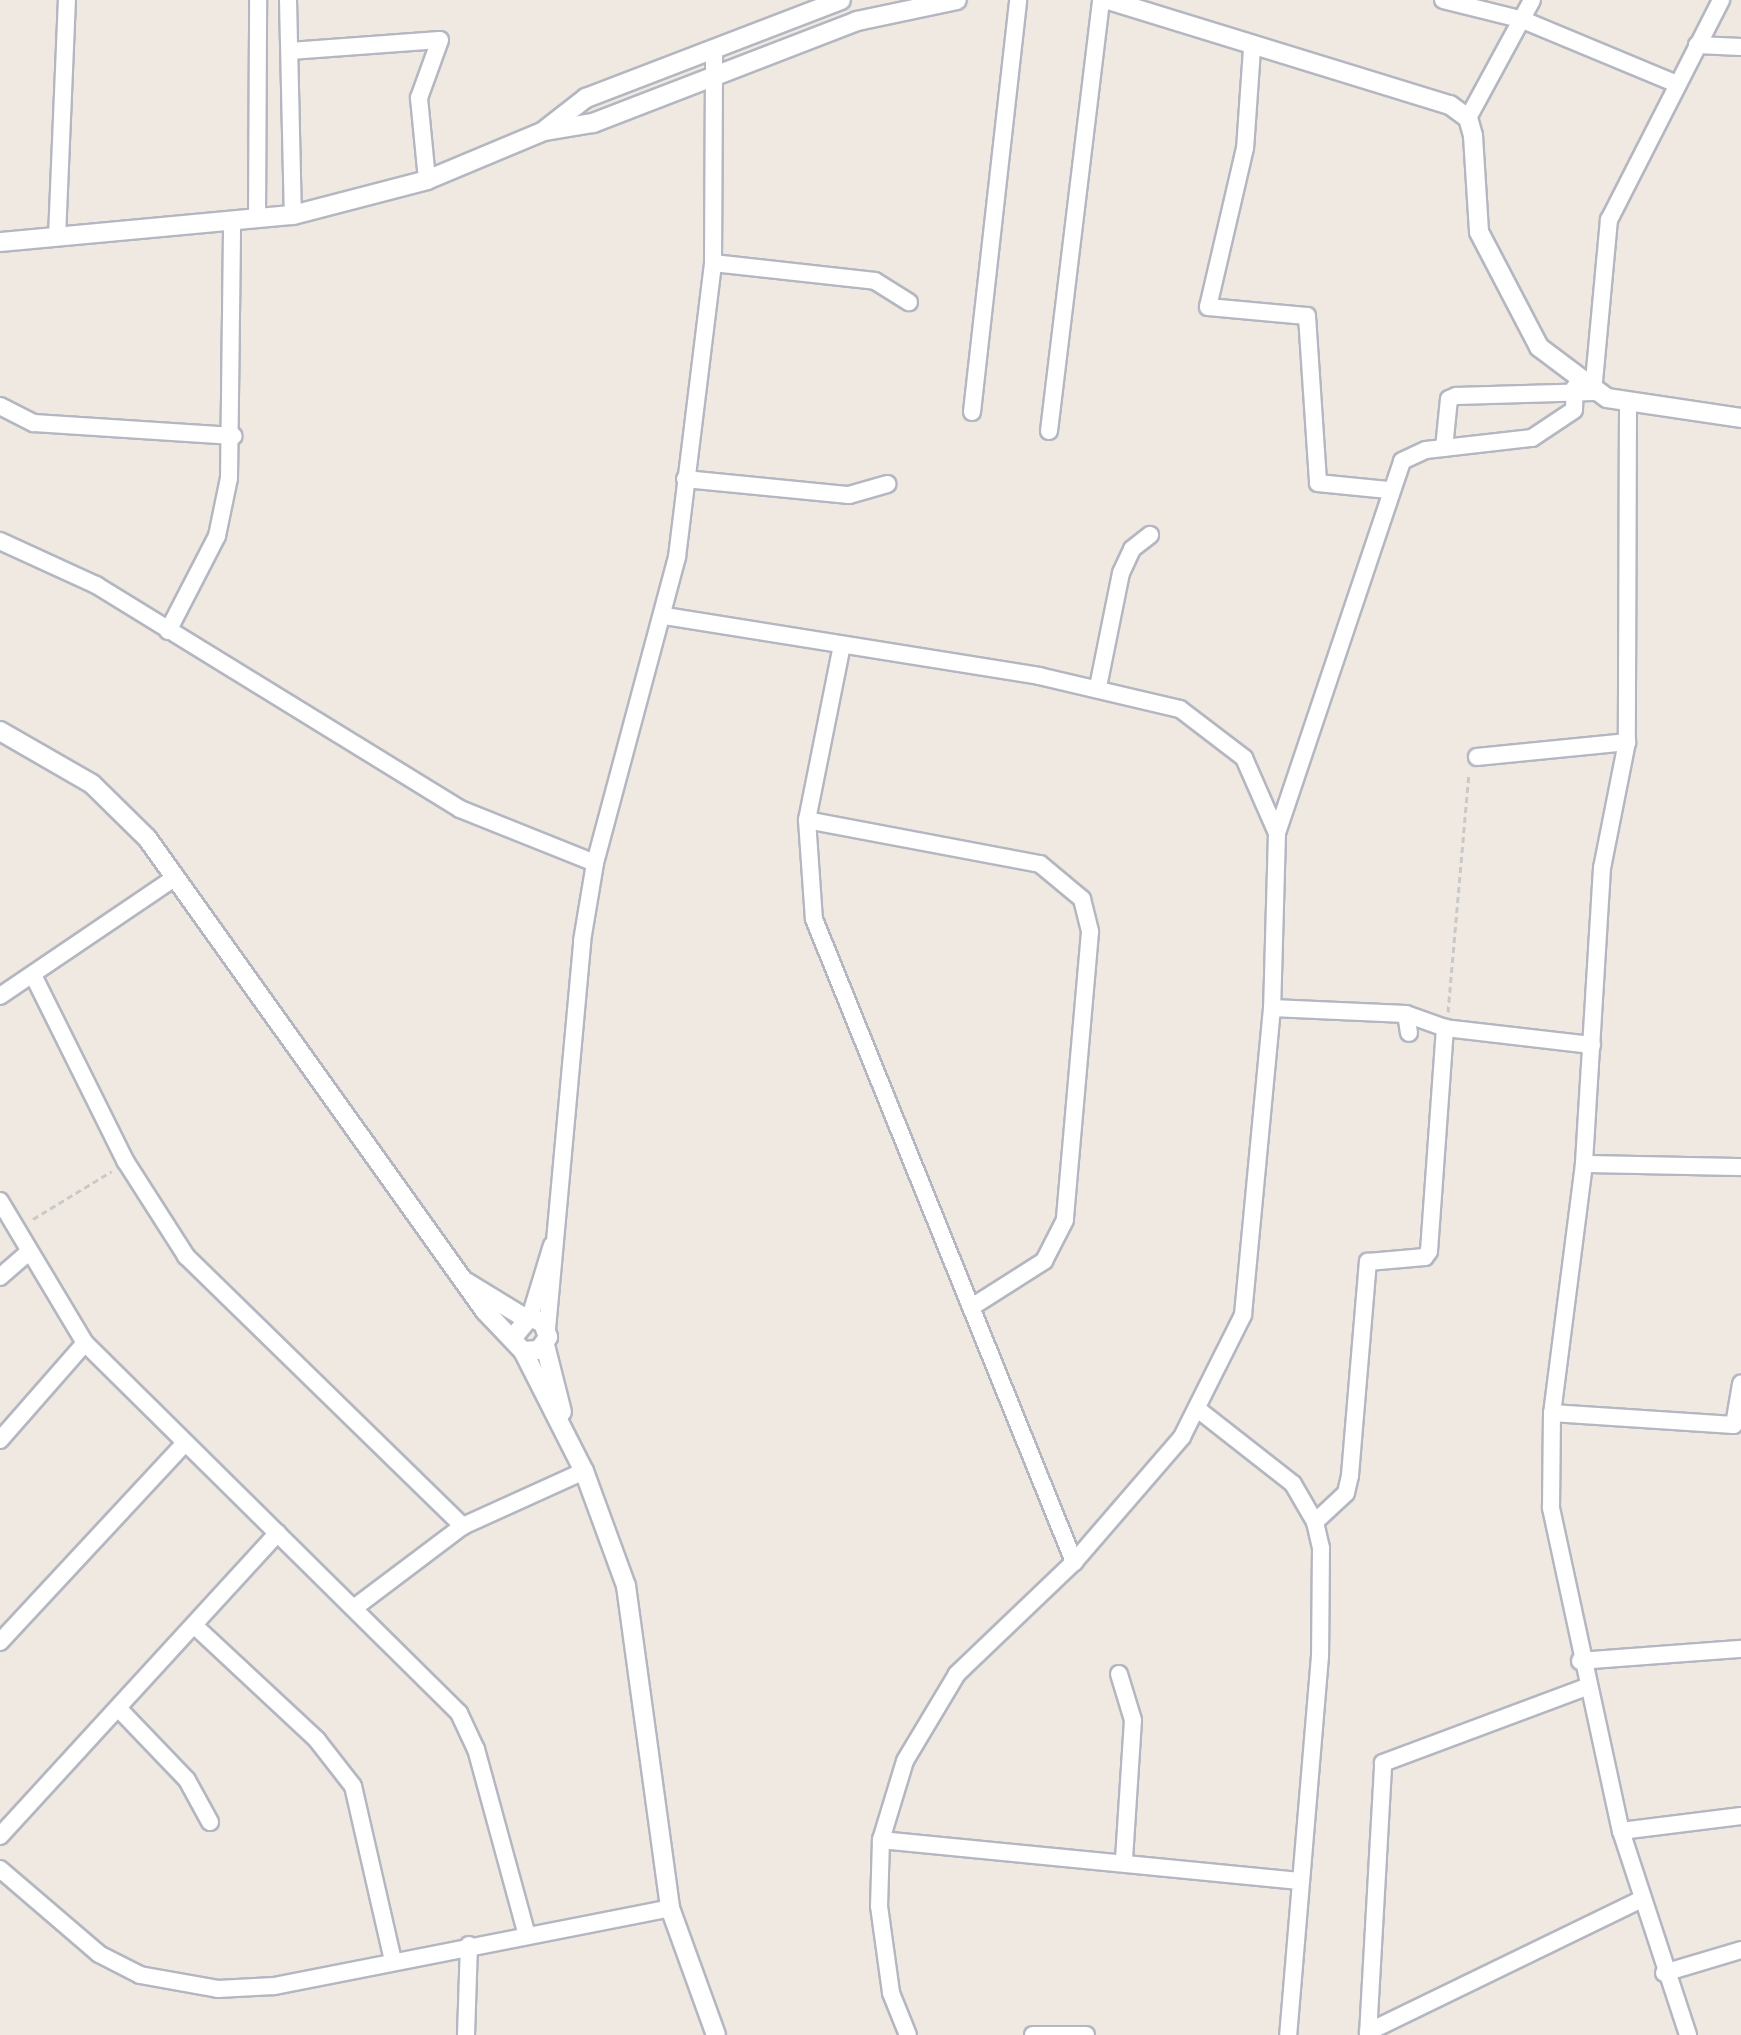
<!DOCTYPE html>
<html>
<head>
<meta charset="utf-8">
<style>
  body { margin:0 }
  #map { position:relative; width:1741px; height:2035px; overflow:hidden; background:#efe9e1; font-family:"IBM Plex Sans",sans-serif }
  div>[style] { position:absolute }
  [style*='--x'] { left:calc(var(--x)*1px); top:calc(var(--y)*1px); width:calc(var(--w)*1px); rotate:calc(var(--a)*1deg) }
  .path>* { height:3px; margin-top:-1.5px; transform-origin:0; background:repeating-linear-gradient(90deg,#c9c9c9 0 6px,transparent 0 10px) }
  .roads { filter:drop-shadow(2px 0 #b4b7c1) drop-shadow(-2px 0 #b4b7c1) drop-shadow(0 2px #b4b7c1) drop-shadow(0 -2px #b4b7c1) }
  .minor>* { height:16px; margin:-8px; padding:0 8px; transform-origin:8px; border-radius:8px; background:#fff }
  .tertiary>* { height:18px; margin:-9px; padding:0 9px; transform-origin:9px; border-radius:9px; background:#fff }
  span { translate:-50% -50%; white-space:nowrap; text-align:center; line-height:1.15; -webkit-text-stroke:6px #fff; paint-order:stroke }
</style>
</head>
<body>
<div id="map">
  <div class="path">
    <div style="--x:1448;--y:1012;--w:240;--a:-85"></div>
    <div style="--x:33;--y:1219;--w:92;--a:-31.3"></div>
  </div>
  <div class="roads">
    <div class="minor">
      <div style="--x:288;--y:0;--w:215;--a:88.7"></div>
      <div style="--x:1443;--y:0;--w:82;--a:14"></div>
      <div style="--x:1523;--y:20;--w:167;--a:22.6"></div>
      <div style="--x:1697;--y:45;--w:44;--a:2.6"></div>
      <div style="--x:1252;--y:49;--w:99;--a:94"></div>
      <div style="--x:1245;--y:148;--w:163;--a:103.1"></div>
      <div style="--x:1208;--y:307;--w:99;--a:5.2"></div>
      <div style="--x:1307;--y:316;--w:167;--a:86.2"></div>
      <div style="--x:1318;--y:483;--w:70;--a:5.7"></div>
      <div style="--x:290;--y:51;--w:150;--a:-4.2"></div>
      <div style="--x:440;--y:40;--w:62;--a:109.9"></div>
      <div style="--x:419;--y:98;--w:82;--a:84.4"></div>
      <div style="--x:1468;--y:118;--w:134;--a:-61.5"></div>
      <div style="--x:257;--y:219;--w:219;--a:-89.7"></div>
      <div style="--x:57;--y:237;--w:237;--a:-87.6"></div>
      <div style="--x:713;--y:263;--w:163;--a:6.3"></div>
      <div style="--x:875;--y:281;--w:40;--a:32"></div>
      <div style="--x:1628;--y:405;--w:337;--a:90.2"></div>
      <div style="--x:1627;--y:742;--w:128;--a:101.2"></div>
      <div style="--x:1602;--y:868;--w:297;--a:93.5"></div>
      <div style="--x:1584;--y:1164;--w:251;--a:97.3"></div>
      <div style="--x:1552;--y:1413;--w:95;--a:90.6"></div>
      <div style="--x:1551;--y:1508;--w:330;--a:77.8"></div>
      <div style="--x:1621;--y:1831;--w:215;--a:71.8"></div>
      <div style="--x:0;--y:406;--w:38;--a:27"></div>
      <div style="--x:34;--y:423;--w:200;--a:3.7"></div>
      <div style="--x:972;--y:412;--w:415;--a:-83.6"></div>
      <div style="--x:1049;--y:431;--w:434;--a:-83.1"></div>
      <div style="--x:1444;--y:448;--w:49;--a:-84.2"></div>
      <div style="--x:1449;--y:399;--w:8;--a:-23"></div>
      <div style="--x:1456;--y:396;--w:137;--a:-1.7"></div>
      <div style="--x:1593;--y:392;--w:173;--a:-84.7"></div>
      <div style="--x:1609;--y:220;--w:247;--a:-63"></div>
      <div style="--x:685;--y:479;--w:165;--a:5.6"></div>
      <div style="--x:849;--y:495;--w:40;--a:-16"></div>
      <div style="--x:0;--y:541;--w:106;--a:24.6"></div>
      <div style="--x:96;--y:585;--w:427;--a:31.6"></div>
      <div style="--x:460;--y:809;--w:145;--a:21.8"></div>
      <div style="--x:665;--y:616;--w:379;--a:9.1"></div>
      <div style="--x:1039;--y:676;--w:145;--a:13.2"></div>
      <div style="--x:1180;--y:709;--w:81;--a:37.4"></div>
      <div style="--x:1244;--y:758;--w:82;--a:66.3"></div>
      <div style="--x:1277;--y:833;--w:175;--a:91.6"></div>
      <div style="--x:1272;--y:1008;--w:308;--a:95.4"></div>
      <div style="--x:1243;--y:1315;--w:136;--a:116.6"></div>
      <div style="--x:1182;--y:1437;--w:165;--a:130.8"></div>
      <div style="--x:1074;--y:1562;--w:162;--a:136.3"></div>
      <div style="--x:957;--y:1674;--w:101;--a:120.9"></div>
      <div style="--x:905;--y:1761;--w:83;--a:106.9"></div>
      <div style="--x:881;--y:1840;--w:66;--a:91.7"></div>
      <div style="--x:879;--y:1906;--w:88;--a:82.1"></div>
      <div style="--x:891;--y:1993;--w:45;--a:68"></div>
      <div style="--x:168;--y:631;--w:107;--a:-62.7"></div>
      <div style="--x:217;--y:536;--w:59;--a:-78.3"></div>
      <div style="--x:229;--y:478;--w:257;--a:-89.3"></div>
      <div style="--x:842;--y:645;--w:178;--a:101.3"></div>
      <div style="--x:807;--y:820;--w:99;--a:86"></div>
      <div style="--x:814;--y:919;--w:694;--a:67.98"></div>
      <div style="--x:1098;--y:687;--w:116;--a:-78.6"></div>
      <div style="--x:1121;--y:573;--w:26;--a:-65"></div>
      <div style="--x:1132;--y:549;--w:23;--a:-38"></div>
      <div style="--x:1477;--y:757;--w:151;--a:-5.7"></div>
      <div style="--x:807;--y:820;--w:237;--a:10.7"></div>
      <div style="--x:1040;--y:864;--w:55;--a:39.8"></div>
      <div style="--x:1082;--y:899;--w:34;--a:76"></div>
      <div style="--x:1090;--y:932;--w:289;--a:95"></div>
      <div style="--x:1065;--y:1220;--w:46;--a:117.1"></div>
      <div style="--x:1044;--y:1261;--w:82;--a:147.5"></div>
      <div style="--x:1277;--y:833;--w:392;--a:-71.4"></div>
      <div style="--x:1402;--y:461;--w:26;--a:-25"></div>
      <div style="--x:1426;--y:450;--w:107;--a:-6.5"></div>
      <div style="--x:1532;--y:438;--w:50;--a:-33.7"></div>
      <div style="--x:1574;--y:410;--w:23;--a:-88"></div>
      <div style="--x:34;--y:977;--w:207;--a:63.6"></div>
      <div style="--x:126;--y:1162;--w:112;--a:57.4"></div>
      <div style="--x:186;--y:1256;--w:387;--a:44.3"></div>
      <div style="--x:0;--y:996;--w:212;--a:-34.1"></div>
      <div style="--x:1272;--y:1008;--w:134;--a:2.6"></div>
      <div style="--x:1406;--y:1014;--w:19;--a:81"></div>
      <div style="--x:1406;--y:1014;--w:41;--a:19.7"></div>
      <div style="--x:1584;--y:1164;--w:157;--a:1.1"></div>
      <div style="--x:0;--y:1201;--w:165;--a:59.1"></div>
      <div style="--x:85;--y:1343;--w:526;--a:44.69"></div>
      <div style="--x:459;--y:1713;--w:40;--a:65"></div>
      <div style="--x:476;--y:1749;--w:190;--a:74.7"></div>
      <div style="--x:0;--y:1277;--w:38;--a:-41"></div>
      <div style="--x:530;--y:1317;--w:75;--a:-73"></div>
      <div style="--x:547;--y:1329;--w:390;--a:-84.8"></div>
      <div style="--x:582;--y:941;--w:79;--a:-80.5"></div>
      <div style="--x:595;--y:863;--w:317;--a:-75"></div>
      <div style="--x:677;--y:557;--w:296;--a:-83"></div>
      <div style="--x:713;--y:263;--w:214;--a:-89.7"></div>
      <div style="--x:1200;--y:1411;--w:118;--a:38.1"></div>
      <div style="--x:1293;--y:1484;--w:44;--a:59.9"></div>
      <div style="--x:1315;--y:1522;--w:27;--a:77"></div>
      <div style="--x:1321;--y:1548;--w:108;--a:90.5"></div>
      <div style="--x:1320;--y:1656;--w:380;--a:94.8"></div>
      <div style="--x:1552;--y:1413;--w:182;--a:3.8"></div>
      <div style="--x:1734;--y:1425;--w:42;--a:-80.3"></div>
      <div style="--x:0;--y:1440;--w:129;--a:-48.8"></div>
      <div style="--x:1315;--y:1522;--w:42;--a:-43.1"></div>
      <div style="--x:1346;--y:1493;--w:18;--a:-77"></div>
      <div style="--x:1350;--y:1475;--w:214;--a:-85.2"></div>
      <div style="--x:1368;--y:1262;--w:57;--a:-5"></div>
      <div style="--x:1425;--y:1257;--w:7;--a:-56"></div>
      <div style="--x:1429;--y:1251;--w:224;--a:-85.9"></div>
      <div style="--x:1445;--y:1028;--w:148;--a:6.6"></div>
      <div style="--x:358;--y:1605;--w:131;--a:-37"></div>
      <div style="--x:463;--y:1526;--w:133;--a:-24.4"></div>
      <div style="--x:196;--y:1627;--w:166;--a:43"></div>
      <div style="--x:317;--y:1740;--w:58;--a:52"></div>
      <div style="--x:353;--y:1786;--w:179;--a:77.1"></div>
      <div style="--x:0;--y:1642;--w:269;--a:-47.1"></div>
      <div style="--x:1580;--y:1661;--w:161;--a:-4.3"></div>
      <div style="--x:1119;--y:1674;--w:48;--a:73.1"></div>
      <div style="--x:1133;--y:1720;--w:141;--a:93.7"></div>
      <div style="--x:119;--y:1709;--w:98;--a:46.2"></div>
      <div style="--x:187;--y:1780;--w:48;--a:61.3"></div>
      <div style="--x:1621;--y:1831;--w:121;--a:-7.1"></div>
      <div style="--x:0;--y:1836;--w:411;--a:-47.5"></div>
      <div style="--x:881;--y:1840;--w:420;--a:5.6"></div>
      <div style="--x:0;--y:1869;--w:130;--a:40.6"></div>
      <div style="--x:99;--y:1954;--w:46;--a:27.1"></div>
      <div style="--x:140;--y:1975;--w:79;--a:10.2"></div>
      <div style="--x:218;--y:1989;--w:56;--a:-3.1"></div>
      <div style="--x:274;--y:1986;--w:404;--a:-11.1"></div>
      <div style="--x:1664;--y:1973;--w:80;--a:-16.6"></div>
      <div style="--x:1368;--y:2032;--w:302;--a:-25.9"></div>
      <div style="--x:466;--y:2035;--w:90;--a:-88.1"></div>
      <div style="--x:1033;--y:2035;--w:53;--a:0"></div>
      <div style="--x:1368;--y:2035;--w:272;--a:-86.8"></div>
      <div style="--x:1383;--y:1763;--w:217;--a:-20.5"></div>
    </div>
    <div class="tertiary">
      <div style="--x:1108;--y:0;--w:358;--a:17.1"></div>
      <div style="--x:1450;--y:105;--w:22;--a:36"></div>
      <div style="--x:1468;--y:118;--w:19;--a:74"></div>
      <div style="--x:1473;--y:136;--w:96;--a:86.4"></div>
      <div style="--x:1479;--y:232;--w:130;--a:62.4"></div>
      <div style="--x:1539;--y:347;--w:85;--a:36.9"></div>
      <div style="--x:1607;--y:398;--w:135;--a:8.5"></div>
      <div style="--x:546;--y:129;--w:51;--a:-37.8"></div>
      <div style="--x:586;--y:98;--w:273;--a:-21"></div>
      <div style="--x:0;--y:242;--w:294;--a:-5.3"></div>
      <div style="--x:293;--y:215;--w:138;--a:-14.6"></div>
      <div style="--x:427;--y:180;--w:127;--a:-22.7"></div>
      <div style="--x:544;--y:131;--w:50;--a:-9.3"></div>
      <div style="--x:593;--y:123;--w:283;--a:-21.1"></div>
      <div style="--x:857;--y:21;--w:102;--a:-11.9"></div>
      <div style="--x:0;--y:731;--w:106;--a:29.9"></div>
      <div style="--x:92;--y:784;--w:77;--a:44.5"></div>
      <div style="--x:147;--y:838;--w:581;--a:54.45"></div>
      <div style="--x:485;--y:1311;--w:55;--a:46.5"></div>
      <div style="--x:523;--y:1351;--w:16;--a:-4"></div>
      <div style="--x:539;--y:1350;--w:16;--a:-55"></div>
      <div style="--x:548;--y:1337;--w:15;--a:-110"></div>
      <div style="--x:543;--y:1323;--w:14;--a:-155"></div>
      <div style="--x:530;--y:1317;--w:26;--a:130"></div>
      <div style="--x:466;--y:1282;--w:69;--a:31.4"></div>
      <div style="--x:545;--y:1345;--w:69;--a:75.8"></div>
      <div style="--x:523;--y:1351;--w:135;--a:63.1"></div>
      <div style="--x:584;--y:1471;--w:122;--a:69.9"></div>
      <div style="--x:626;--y:1586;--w:325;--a:82.2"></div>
      <div style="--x:670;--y:1908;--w:135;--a:70.1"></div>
    </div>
  </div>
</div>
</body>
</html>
